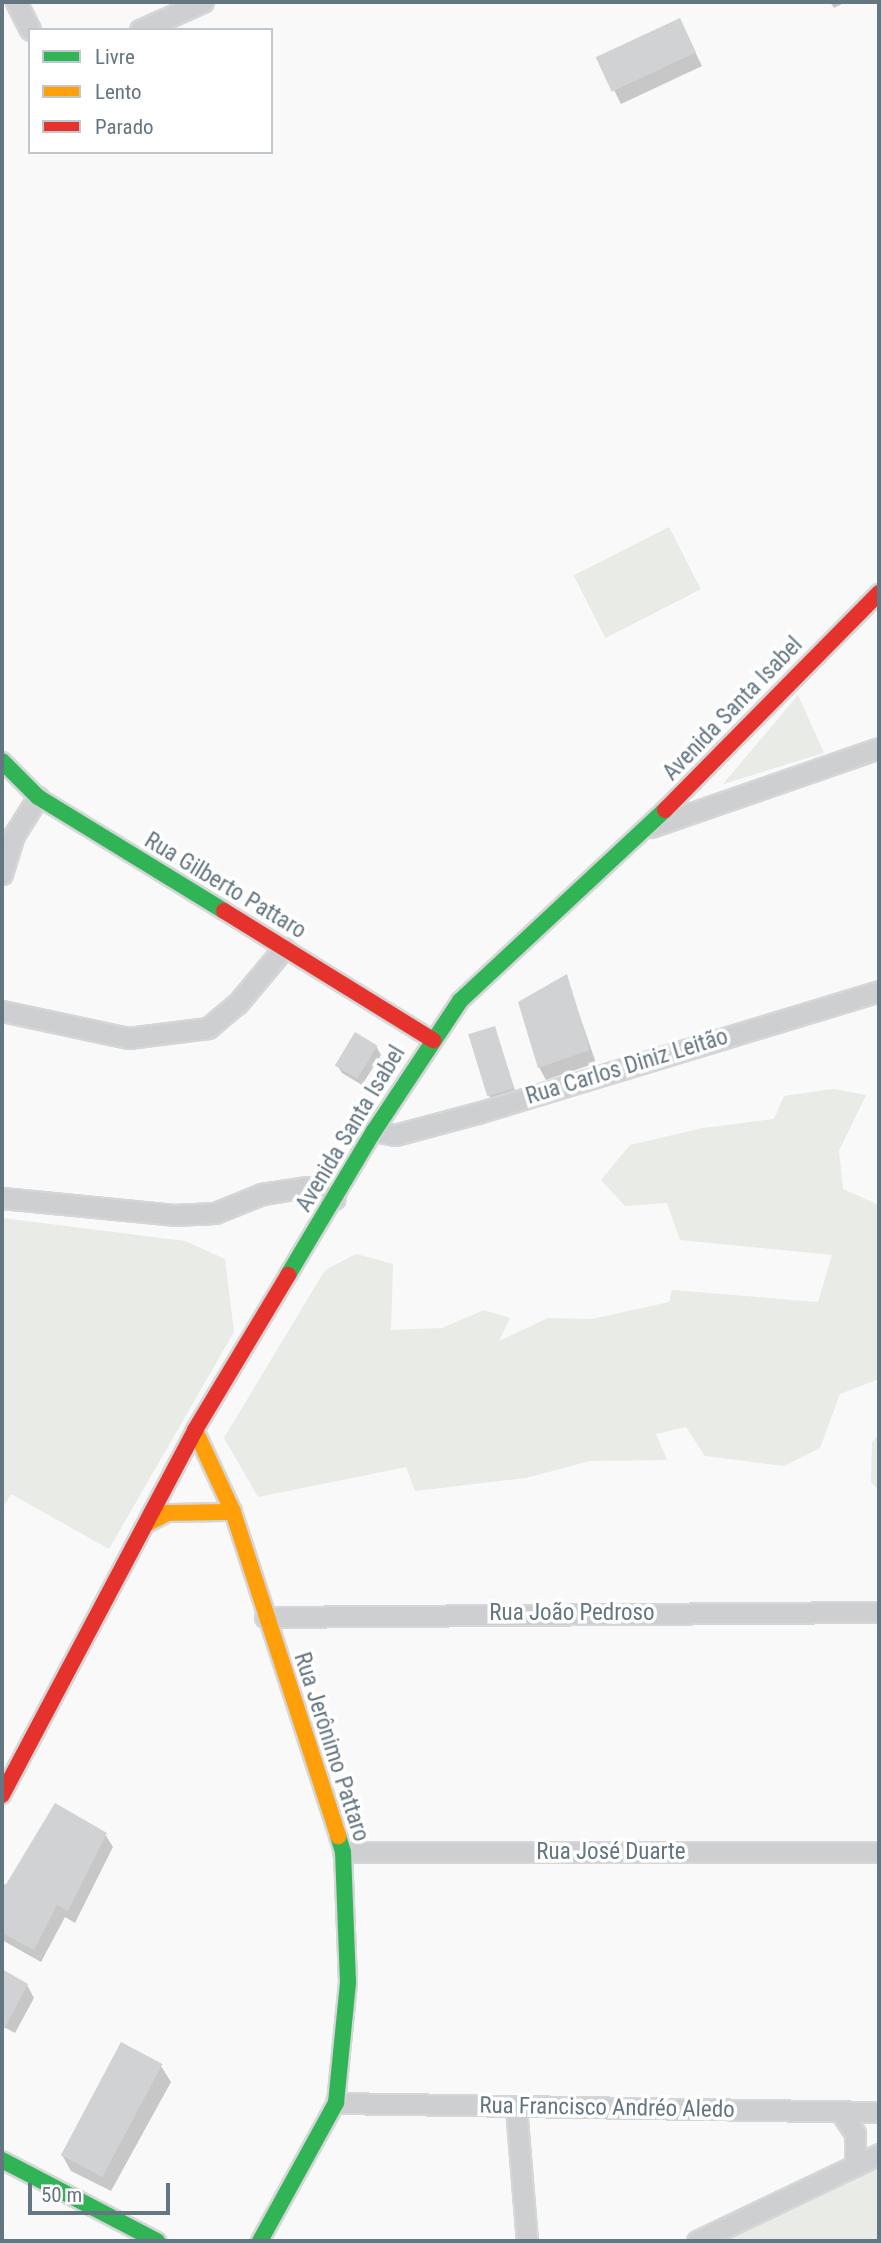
<!DOCTYPE html>
<html>
<head>
<meta charset="utf-8">
<style>
  body { margin:0 }
  #map { position:relative; width:881px; height:2243px; overflow:hidden; background:#f9f9f9; font-family:"Roboto Condensed",sans-serif }
  div>[style] { position:absolute }
  [style*='--x'] { left:calc(var(--x)*1px); top:calc(var(--y)*1px); width:calc(var(--w)*1px); rotate:calc(var(--a)*1deg) }
  .green>* { inset:0; background:#e8ebe6; transform-origin:0 0 }
  .shadow>* { inset:0; background:#0003; transform-origin:0 0 }
  .building>* { inset:0; background:#d0d2d3; transform-origin:0 0 }
  .roads { filter:drop-shadow(2px 0 #d5d6d7) drop-shadow(-2px 0 #d5d6d7) drop-shadow(0 2px #d5d6d7) drop-shadow(0 -2px #d5d6d7) }
  .street>* { height:19px; margin:-9.5px; padding:0 9.5px; transform-origin:9.5px; border-radius:9.5px; background:#cecfd0 }
  .fast>* { height:16px; margin:-8px; padding:0 8px; transform-origin:8px; border-radius:8px; background:#30b455 }
  .slow>* { height:16px; margin:-8px; padding:0 8px; transform-origin:8px; border-radius:8px; background:#ff9f0a }
  .jam>* { height:16px; margin:-8px; padding:0 8px; transform-origin:8px; border-radius:8px; background:#e5322d }
  span { translate:-50% -50%; white-space:nowrap; text-align:center; line-height:1.15; -webkit-text-stroke:7px #fff; paint-order:stroke }
  .street-label { font-size:23px; color:#657683 }
  .frame { position:absolute; inset:0; border:4px solid #657683; pointer-events:none }
  .legend { position:absolute; left:28px; top:28px; width:245px; height:126px; box-sizing:border-box; background:#fff; border:2px solid #c1c8cd; margin:0; padding:9px 12px; list-style:none; font-size:21px; color:#657683 }
  .legend li { display:flex; align-items:center; gap:14px; height:35px }
  .legend b { width:35px; border:2px solid #c1c8cd }
  .scale { position:absolute; left:28px; top:2183px; width:142px; height:32px; box-sizing:border-box; border:4px solid #657683; border-top:0; padding-left:9px; font-size:21px; line-height:24px; white-space:nowrap; color:#657683; -webkit-text-stroke:5px #fff; paint-order:stroke }
</style>
</head>
<body>
<div id="map">
  <div class="green">
    <div style="left:669px;top:527px;width:70px;height:107px;rotate:63deg"></div>
    <div style="clip-path:polygon(798px 695px,824px 753px,723px 784px)"></div>
    <div style="clip-path:polygon(833px 1089px,866px 1095px,839px 1151px,843px 1189px,879px 1205px,879px 1379px,840px 1394px,820px 1448px,784px 1466px,705px 1456px,686px 1427px,656px 1434px,667px 1460px,590px 1461px,526px 1478px,415px 1491px,406px 1467px,258px 1497px,224px 1438px,325px 1270px,356px 1254px,393px 1264px,391px 1330px,442px 1328px,484px 1310px,510px 1318px,499px 1341px,548px 1318px,592px 1319px,669px 1302px,672px 1290px,818px 1302px,832px 1255px,680px 1240px,667px 1203px,625px 1206px,601px 1180px,630px 1145px,703px 1128px,774px 1119px,784px 1096px)"></div>
    <div style="clip-path:polygon(2px 1218px,185px 1241px,225px 1259px,234px 1332px,109px 1549px,11px 1494px,2px 1509px)"></div>
    <div style="clip-path:polygon(879px 1434px,879px 1491px,871px 1482px,872px 1442px)"></div>
    <div style="clip-path:polygon(879px 2165px,879px 2241px,722px 2241px)"></div>
  </div>
  <div class="shadow">
    <div style="clip-path:polygon(830px 2px,846px 2px,834px 8px)"></div>
    <div style="clip-path:polygon(686px 33px,702px 66px,621px 104px,598px 58px)"></div>
    <div style="clip-path:polygon(566px 976px,596px 1063px,546px 1080px,539px 1067px)"></div>
    <div style="left:496px;top:1032px;width:63px;height:26px;rotate:72deg"></div>
    <div style="clip-path:polygon(376px 1046px,381px 1055px,362px 1085px,342px 1073px,337px 1065px)"></div>
    <div style="clip-path:polygon(105px 1834px,113px 1847px,75px 1923px,65px 1917px,41px 1962px,2px 1940px,2px 1886px)"></div>
    <div style="clip-path:polygon(2px 1971px,27px 1985px,34px 1998px,15px 2033px,2px 2026px)"></div>
    <div style="clip-path:polygon(161px 2066px,171px 2082px,111px 2191px,71px 2171px,62px 2155px)"></div>
  </div>
  <div class="building">
    <div style="left:680px;top:18px;width:38px;height:93px;rotate:65deg"></div>
    <div style="clip-path:polygon(567px 974px,590px 1050px,538px 1068px,518px 1002px)"></div>
    <div style="left:495px;top:1026px;width:65px;height:28px;rotate:73deg"></div>
    <div style="left:355px;top:1032px;width:26px;height:39px;rotate:31deg"></div>
    <div style="clip-path:polygon(55px 1803px,107px 1833px,68px 1911px,57px 1905px,34px 1950px,2px 1933px,2px 1891px)"></div>
    <div style="clip-path:polygon(2px 1969px,28px 1984px,2px 2033px)"></div>
    <div style="left:121px;top:2042px;width:47px;height:128px;rotate:28deg"></div>
  </div>
  <div class="roads">
    <div class="street">
      <div style="--x:16;--y:2;--w:31;--a:63"></div>
      <div style="--x:140;--y:30;--w:69;--a:-24"></div>
      <div style="--x:651;--y:827;--w:241;--a:-19.1"></div>
      <div style="--x:2;--y:874;--w:41;--a:-72.9"></div>
      <div style="--x:14;--y:835;--w:45;--a:-57.7"></div>
      <div style="--x:2;--y:1011;--w:129;--a:12.1"></div>
      <div style="--x:128;--y:1038;--w:81;--a:-7.1"></div>
      <div style="--x:208;--y:1028;--w:38;--a:-40"></div>
      <div style="--x:237;--y:1004;--w:73;--a:-50"></div>
      <div style="--x:374;--y:1131;--w:21;--a:11"></div>
      <div style="--x:395;--y:1135;--w:89;--a:-15"></div>
      <div style="--x:481;--y:1112;--w:416;--a:-16.9"></div>
      <div style="--x:2;--y:1198;--w:173;--a:5.6"></div>
      <div style="--x:174;--y:1215;--w:41;--a:-2.8"></div>
      <div style="--x:215;--y:1213;--w:51;--a:-22"></div>
      <div style="--x:262;--y:1194;--w:46;--a:-8.8"></div>
      <div style="--x:307;--y:1187;--w:30;--a:23"></div>
      <div style="--x:265;--y:1617;--w:614;--a:-0.47"></div>
      <div style="--x:343;--y:1852;--w:536;--a:0"></div>
      <div style="--x:336;--y:2103;--w:543;--a:0.95"></div>
      <div style="--x:516;--y:2108;--w:133;--a:85.3"></div>
      <div style="--x:840;--y:2111;--w:27;--a:56"></div>
      <div style="--x:855;--y:2133;--w:33;--a:90"></div>
      <div style="--x:697;--y:2241;--w:202;--a:-25.5"></div>
    </div>
    <div class="fast">
      <div style="--x:2;--y:761;--w:51;--a:45"></div>
      <div style="--x:38;--y:797;--w:218;--a:31.5"></div>
      <div style="--x:288;--y:1275;--w:168;--a:-59.2"></div>
      <div style="--x:374;--y:1131;--w:156;--a:-56.5"></div>
      <div style="--x:460;--y:1001;--w:280;--a:-43"></div>
      <div style="--x:2;--y:2160;--w:175;--a:27.6"></div>
      <div style="--x:260;--y:2241;--w:158;--a:-61.2"></div>
      <div style="--x:336;--y:2103;--w:122;--a:-84.3"></div>
      <div style="--x:348;--y:1982;--w:130;--a:-92.2"></div>
      <div style="--x:343;--y:1852;--w:17;--a:-107"></div>
    </div>
    <div class="slow">
      <div style="--x:195;--y:1430;--w:90;--a:65.1"></div>
      <div style="--x:233;--y:1512;--w:341;--a:72"></div>
      <div style="--x:146;--y:1524;--w:25;--a:-27"></div>
      <div style="--x:168;--y:1513;--w:65;--a:-0.9"></div>
    </div>
    <div class="jam">
      <div style="--x:665;--y:810;--w:305;--a:-45.4"></div>
      <div style="--x:224;--y:911;--w:246;--a:31.7"></div>
      <div style="--x:2;--y:1795;--w:413;--a:-62.1"></div>
      <div style="--x:195;--y:1430;--w:181;--a:-59"></div>
    </div>
  </div>
  <div class="street-label">
    <span style="left:733px;top:709px;rotate:-46deg">Avenida Santa Isabel</span>
    <span style="left:225px;top:886px;rotate:31deg">Rua Gilberto Pattaro</span>
    <span style="left:627px;top:1067px;rotate:-17deg">Rua Carlos Diniz Leitão</span>
    <span style="left:351px;top:1129px;rotate:-59deg">Avenida Santa Isabel</span>
    <span style="left:572px;top:1613px">Rua João Pedroso</span>
    <span style="left:331px;top:1747px;rotate:72deg">Rua Jerônimo Pattaro</span>
    <span style="left:611px;top:1852px">Rua José Duarte</span>
    <span style="left:607px;top:2108px;rotate:1deg">Rua Francisco Andréo Aledo</span>
  </div>
  <div class="frame"></div>
  <ul class="legend">
  <li><b style="height:9px;background:#30b455"></b>Livre</li>
  <li><b style="height:9px;background:#ff9f0a"></b>Lento</li>
  <li><b style="height:9px;background:#e5322d"></b>Parado</li>
  </ul>
  <div class="scale">50 m</div>
</div>
</body>
</html>
